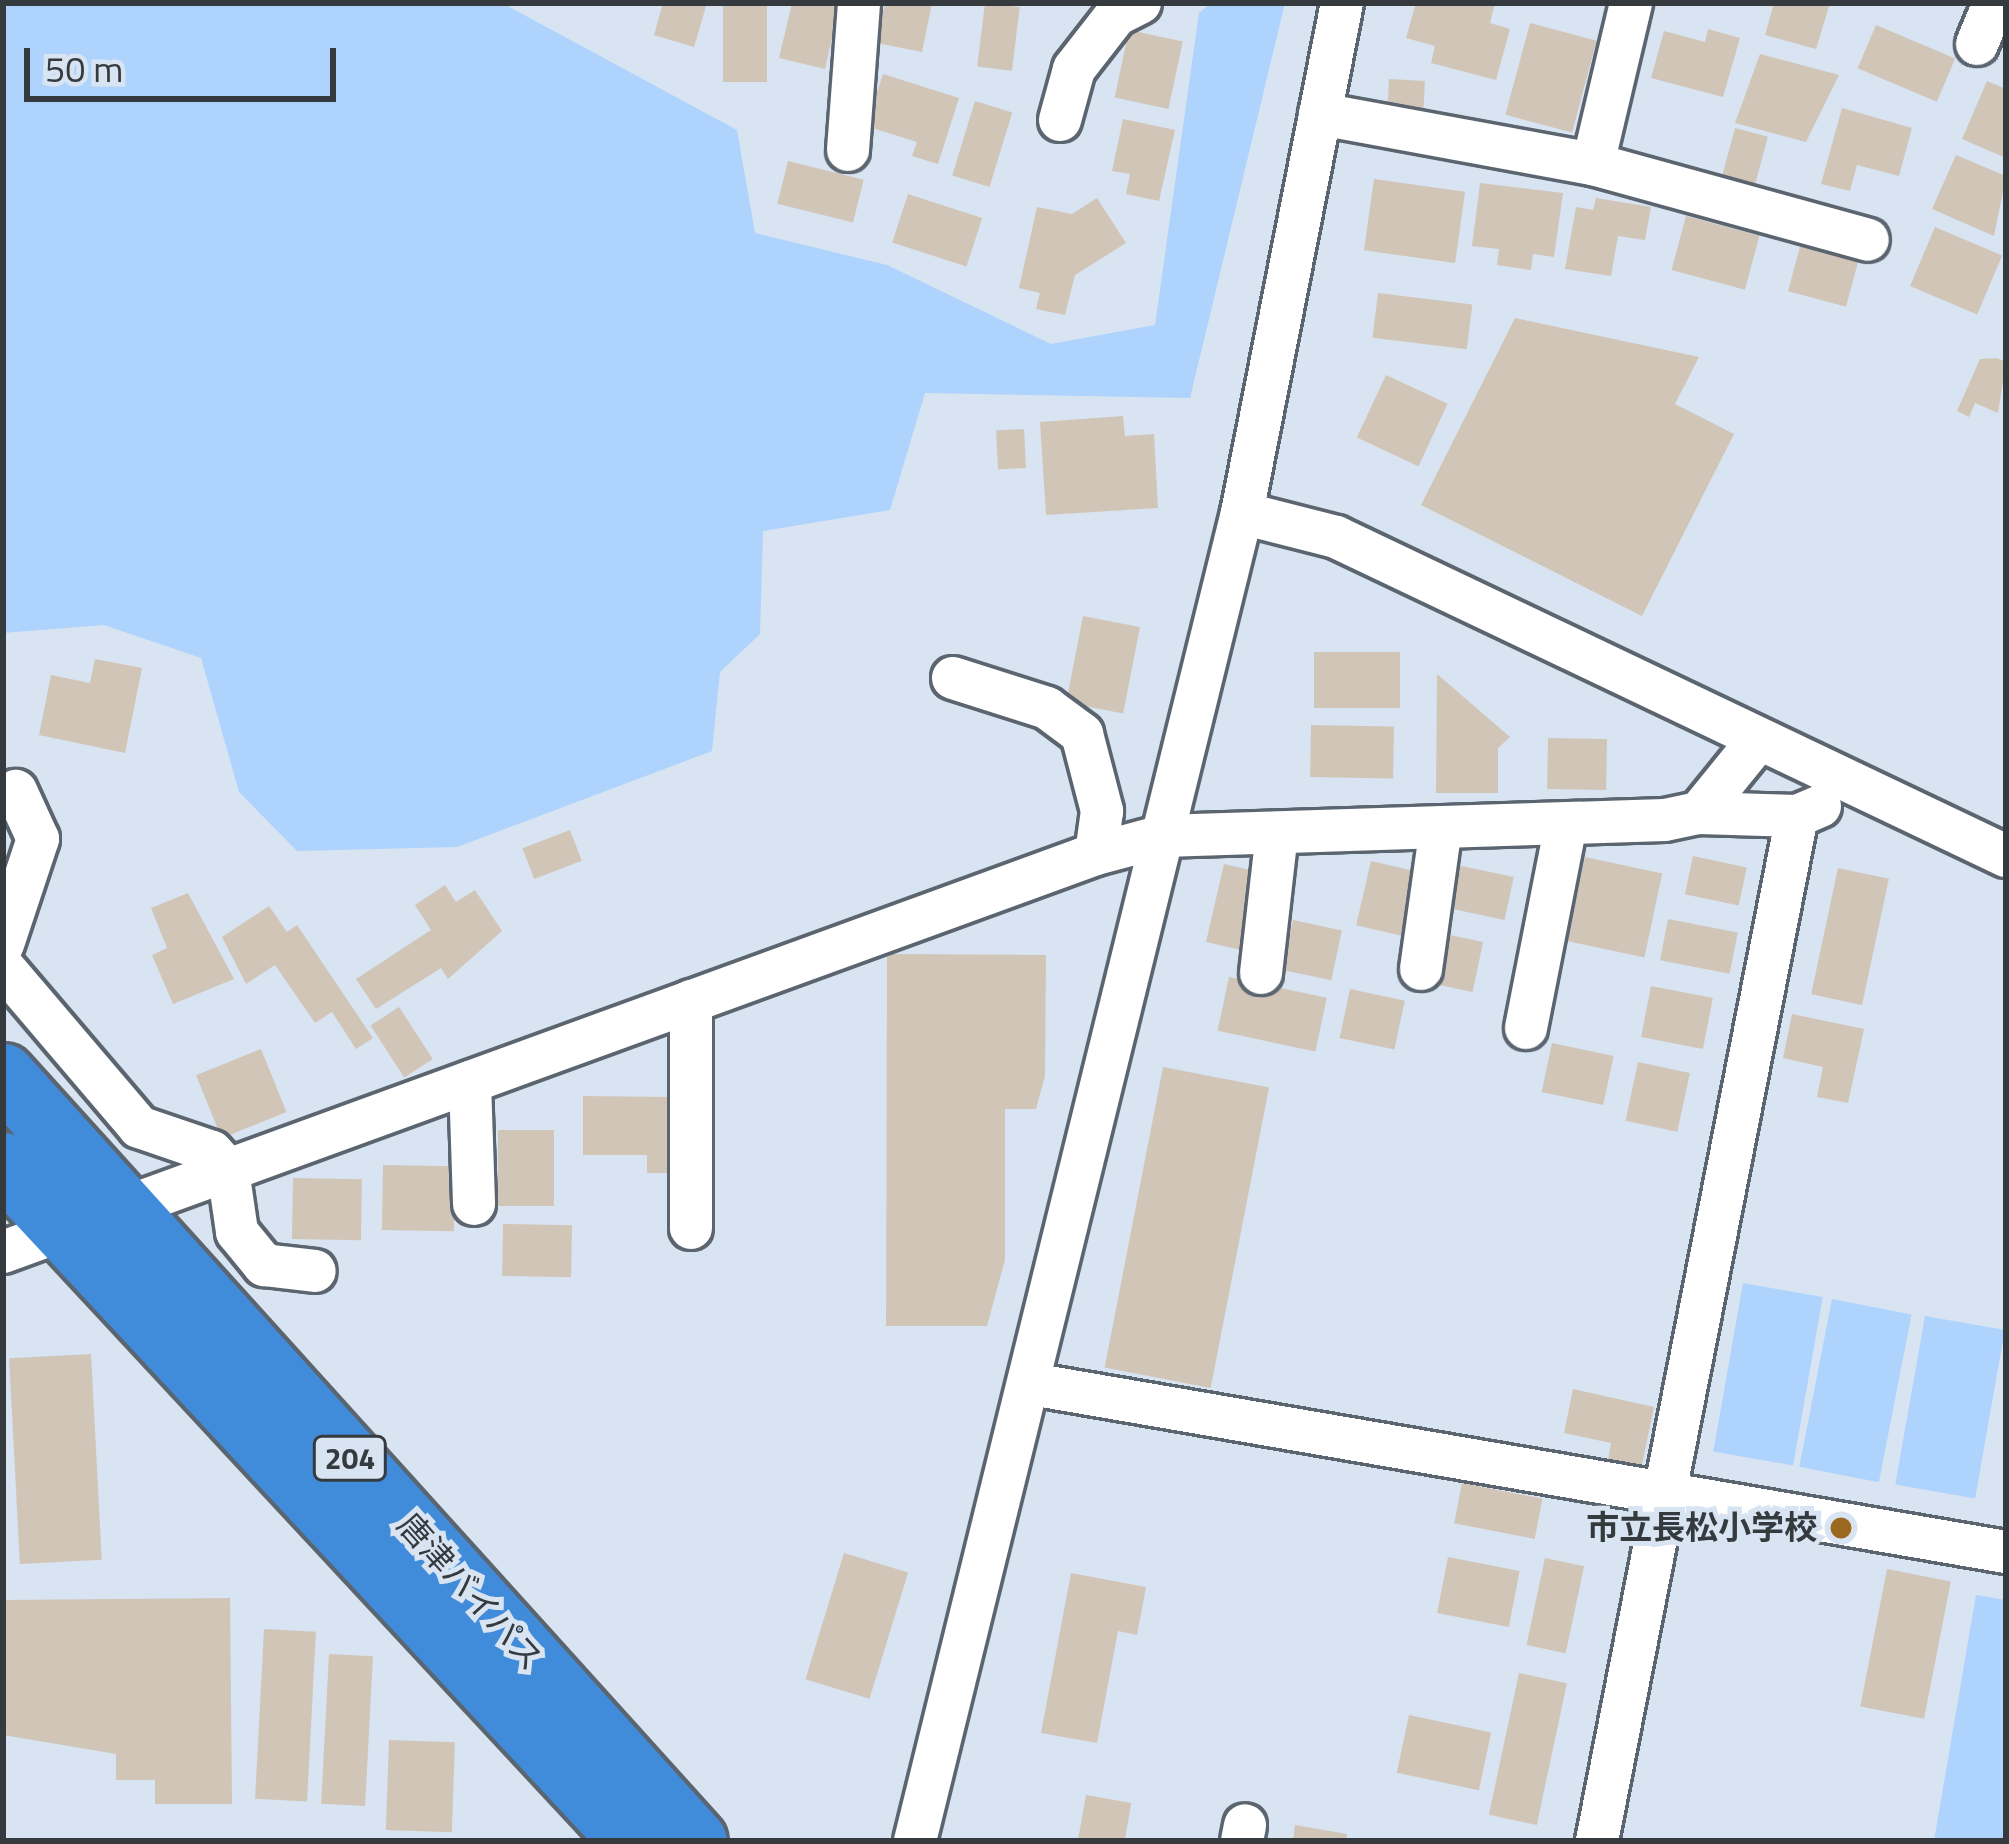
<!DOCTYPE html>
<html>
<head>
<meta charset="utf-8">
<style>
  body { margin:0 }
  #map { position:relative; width:2009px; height:1844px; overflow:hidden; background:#d8e4f1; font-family:"Titillium Web","Noto Sans JP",sans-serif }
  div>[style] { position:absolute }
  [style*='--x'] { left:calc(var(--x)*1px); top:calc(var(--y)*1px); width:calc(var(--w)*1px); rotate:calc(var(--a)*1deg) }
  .green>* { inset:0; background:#aed3fc; transform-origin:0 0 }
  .building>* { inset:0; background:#d1c5b8; transform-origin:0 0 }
  .roads { filter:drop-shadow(3px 0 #5b6570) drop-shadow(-3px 0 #5b6570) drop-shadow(0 3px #5b6570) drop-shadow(0 -3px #5b6570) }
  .minor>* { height:42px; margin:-21px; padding:0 21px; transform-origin:21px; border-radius:21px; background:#fff }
  .highway>* { height:63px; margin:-31.5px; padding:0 31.5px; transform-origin:31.5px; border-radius:31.5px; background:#418cda }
  .dots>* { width:33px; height:33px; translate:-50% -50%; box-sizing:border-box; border:6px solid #d8e4f1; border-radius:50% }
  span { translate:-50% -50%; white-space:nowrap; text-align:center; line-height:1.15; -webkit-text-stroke:10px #d8e4f1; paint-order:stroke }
  .shield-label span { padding:3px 9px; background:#d8e4f1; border:3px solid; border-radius:9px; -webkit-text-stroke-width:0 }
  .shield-label { font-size:30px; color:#353a3f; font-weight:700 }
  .poi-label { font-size:33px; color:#353a3f; font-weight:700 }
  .right { translate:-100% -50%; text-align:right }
  .street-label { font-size:33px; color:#353a3f }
  .frame { position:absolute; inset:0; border:6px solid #353a3f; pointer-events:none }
  .scale { position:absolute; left:24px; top:48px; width:312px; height:54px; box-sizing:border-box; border:6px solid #353a3f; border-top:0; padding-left:15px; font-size:36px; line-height:42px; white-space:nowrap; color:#353a3f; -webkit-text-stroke:9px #d8e4f1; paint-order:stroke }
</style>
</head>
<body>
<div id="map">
  <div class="green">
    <div style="clip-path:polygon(3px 3px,502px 3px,737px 130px,755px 233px,887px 265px,1051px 344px,1155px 325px,1199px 13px,1211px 3px,1285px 3px,1190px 398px,925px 393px,890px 510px,763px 531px,760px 634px,720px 672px,712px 751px,457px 847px,297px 851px,239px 792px,201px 658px,104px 625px,3px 633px)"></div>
    <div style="left:1743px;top:1283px;width:81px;height:171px;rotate:10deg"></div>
    <div style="left:1832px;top:1299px;width:81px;height:171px;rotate:11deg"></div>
    <div style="left:1925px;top:1316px;width:81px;height:171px;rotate:10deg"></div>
    <div style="clip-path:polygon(1976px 1595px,2006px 1600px,2006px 1841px,1934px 1841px)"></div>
  </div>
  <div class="building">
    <div style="clip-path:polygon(663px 3px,707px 3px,694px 47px,654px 35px)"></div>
    <div style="left:723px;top:3px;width:44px;height:79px"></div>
    <div style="clip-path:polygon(792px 3px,840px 3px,825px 69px,779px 58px)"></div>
    <div style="clip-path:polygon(885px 3px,932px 3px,922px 52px,877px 43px)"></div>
    <div style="left:985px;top:3px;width:35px;height:64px;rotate:7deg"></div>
    <div style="clip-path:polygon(1416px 3px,1495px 3px,1490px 23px,1510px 29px,1496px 80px,1431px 63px,1435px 46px,1406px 38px)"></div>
    <div style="clip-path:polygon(1774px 3px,1830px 3px,1816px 49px,1765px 35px)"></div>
    <div style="left:1530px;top:23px;width:69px;height:95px;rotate:15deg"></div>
    <div style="left:1876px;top:25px;width:86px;height:47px;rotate:23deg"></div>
    <div style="clip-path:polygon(1708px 29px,1740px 38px,1723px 97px,1651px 78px,1664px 31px,1705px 42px)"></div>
    <div style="left:1129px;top:30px;width:55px;height:69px;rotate:12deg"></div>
    <div style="clip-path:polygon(1760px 54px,1839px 75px,1806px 142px,1735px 123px)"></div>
    <div style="clip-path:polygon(883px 74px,959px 98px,938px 164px,912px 156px,917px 142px,866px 126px)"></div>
    <div style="left:1389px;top:79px;width:36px;height:34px;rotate:3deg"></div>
    <div style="clip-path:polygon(1987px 81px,2006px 89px,2006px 158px,1962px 139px)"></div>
    <div style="left:975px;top:101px;width:39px;height:78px;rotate:17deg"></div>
    <div style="clip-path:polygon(1842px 108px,1912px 128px,1899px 176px,1857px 165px,1850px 191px,1821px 184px)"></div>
    <div style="clip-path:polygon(1123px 119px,1175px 130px,1159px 201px,1126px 194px,1130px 174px,1112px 171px)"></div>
    <div style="left:1735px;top:128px;width:34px;height:51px;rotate:15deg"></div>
    <div style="clip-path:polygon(1956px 155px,2006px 176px,1994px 236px,1932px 209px)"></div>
    <div style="left:788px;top:161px;width:78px;height:44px;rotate:14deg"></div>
    <div style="left:1374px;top:179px;width:92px;height:72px;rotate:8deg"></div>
    <div style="clip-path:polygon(1480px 183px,1563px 193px,1554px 257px,1533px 254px,1531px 270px,1497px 265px,1499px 249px,1472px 246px)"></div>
    <div style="left:908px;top:194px;width:78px;height:51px;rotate:18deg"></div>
    <div style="clip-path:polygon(1097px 198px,1126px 243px,1075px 275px,1065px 315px,1036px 309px,1040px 293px,1019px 288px,1037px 207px,1072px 214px)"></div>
    <div style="clip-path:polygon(1596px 198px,1651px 207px,1645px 240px,1618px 236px,1611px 276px,1565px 269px,1576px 207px,1593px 210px)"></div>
    <div style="left:1686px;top:216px;width:76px;height:56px;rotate:15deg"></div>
    <div style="left:1935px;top:227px;width:73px;height:64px;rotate:23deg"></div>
    <div style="left:1801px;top:243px;width:60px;height:50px;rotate:15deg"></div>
    <div style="left:1378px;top:293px;width:95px;height:45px;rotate:7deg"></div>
    <div style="clip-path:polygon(1515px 318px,1699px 357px,1675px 404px,1734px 434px,1642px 616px,1421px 505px)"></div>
    <div style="clip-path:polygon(1997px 358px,2006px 362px,1998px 413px,1975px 403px,1969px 417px,1957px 411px,1980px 359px)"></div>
    <div style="left:1386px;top:375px;width:68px;height:69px;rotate:25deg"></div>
    <div style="clip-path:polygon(1123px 416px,1125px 436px,1154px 434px,1158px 508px,1046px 515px,1040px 422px)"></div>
    <div style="left:1024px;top:429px;width:39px;height:28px;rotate:87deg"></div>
    <div style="left:1083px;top:616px;width:58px;height:88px;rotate:11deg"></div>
    <div style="left:1314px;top:652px;width:86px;height:56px"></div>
    <div style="clip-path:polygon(95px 659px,142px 668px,125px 753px,39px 735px,51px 675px,90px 683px)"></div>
    <div style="clip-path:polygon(1437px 674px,1510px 737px,1498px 748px,1498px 793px,1436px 793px)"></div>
    <div style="left:1311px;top:725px;width:83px;height:52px;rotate:1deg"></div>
    <div style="left:1548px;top:738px;width:59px;height:51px;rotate:1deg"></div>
    <div style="left:570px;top:830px;width:33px;height:51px;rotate:69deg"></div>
    <div style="left:1693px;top:856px;width:55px;height:39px;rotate:12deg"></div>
    <div style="left:1585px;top:857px;width:79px;height:86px;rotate:12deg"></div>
    <div style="left:1371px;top:861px;width:49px;height:66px;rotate:13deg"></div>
    <div style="left:1224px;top:864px;width:36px;height:80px;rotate:13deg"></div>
    <div style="left:1457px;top:865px;width:58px;height:44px;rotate:12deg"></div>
    <div style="left:1838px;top:868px;width:52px;height:129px;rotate:12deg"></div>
    <div style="clip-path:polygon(445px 885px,456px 902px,475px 890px,502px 931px,448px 979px,441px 968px,376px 1009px,356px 979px,431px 930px,415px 905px)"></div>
    <div style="clip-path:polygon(188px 893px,234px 979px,173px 1004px,152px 955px,167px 948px,151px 908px)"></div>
    <div style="clip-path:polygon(269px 906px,287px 932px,297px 925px,373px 1038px,356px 1049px,332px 1012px,315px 1023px,275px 965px,246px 984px,222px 937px)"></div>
    <div style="left:1668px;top:919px;width:71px;height:42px;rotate:11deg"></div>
    <div style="left:1293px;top:920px;width:50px;height:51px;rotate:12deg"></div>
    <div style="left:1445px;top:934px;width:39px;height:51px;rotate:12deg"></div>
    <div style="clip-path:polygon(887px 954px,1046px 955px,1045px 1076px,1036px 1109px,1005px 1109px,1005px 1260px,987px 1326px,886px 1326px)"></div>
    <div style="left:1229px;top:977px;width:100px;height:55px;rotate:12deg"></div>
    <div style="left:1651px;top:986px;width:63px;height:52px;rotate:11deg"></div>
    <div style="left:1350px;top:989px;width:56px;height:50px;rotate:12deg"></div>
    <div style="left:399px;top:1007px;width:62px;height:34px;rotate:57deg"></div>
    <div style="clip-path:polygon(1792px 1014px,1864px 1029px,1848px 1103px,1817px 1097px,1823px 1067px,1783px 1058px)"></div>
    <div style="left:1552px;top:1043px;width:63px;height:50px;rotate:12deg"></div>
    <div style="left:261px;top:1049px;width:68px;height:70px;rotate:68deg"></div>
    <div style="left:1638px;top:1062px;width:53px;height:60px;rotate:12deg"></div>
    <div style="left:1163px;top:1067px;width:108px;height:306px;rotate:11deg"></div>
    <div style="clip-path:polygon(583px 1096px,669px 1097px,669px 1173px,647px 1173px,647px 1155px,583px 1155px)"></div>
    <div style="left:498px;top:1130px;width:56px;height:76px"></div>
    <div style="left:383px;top:1165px;width:72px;height:65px;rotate:1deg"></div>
    <div style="left:293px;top:1178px;width:69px;height:61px;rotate:1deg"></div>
    <div style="left:503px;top:1224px;width:69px;height:52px;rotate:1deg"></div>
    <div style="left:91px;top:1354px;width:206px;height:82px;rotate:87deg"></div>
    <div style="clip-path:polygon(1573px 1389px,1654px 1407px,1639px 1479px,1606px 1472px,1611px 1443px,1564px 1433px)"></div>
    <div style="left:1462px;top:1483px;width:82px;height:41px;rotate:11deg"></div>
    <div style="left:844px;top:1553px;width:67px;height:132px;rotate:17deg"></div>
    <div style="left:1448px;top:1557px;width:73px;height:57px;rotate:11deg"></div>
    <div style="left:1545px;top:1558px;width:40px;height:89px;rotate:12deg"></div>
    <div style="left:1887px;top:1569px;width:65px;height:140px;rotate:11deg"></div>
    <div style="clip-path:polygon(1071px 1573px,1146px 1587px,1137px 1635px,1118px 1631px,1097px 1743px,1041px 1733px)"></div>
    <div style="clip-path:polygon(230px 1598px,232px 1804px,155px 1804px,155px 1780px,116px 1780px,116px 1754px,3px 1735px,3px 1600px)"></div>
    <div style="left:264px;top:1629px;width:52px;height:170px;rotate:3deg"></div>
    <div style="left:329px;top:1654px;width:44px;height:150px;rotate:3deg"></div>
    <div style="left:1519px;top:1673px;width:49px;height:145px;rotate:12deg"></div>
    <div style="left:1409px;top:1715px;width:84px;height:59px;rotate:12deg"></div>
    <div style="left:389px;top:1740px;width:66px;height:90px;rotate:2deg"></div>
    <div style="left:1086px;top:1795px;width:46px;height:44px;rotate:10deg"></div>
    <div style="clip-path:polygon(1295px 1825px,1347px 1834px,1346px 1841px,1293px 1841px)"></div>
  </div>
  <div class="roads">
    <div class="minor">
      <div style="--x:1977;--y:44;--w:44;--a:-67.5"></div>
      <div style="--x:1320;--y:114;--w:278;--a:10.4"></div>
      <div style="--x:1593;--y:164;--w:285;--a:15.4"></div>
      <div style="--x:1060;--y:120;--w:53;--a:-74.6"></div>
      <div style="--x:1074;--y:69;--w:68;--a:-52.1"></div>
      <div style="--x:1116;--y:15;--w:27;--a:-27"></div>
      <div style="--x:848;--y:150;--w:147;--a:-85.7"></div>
      <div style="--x:1593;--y:164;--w:165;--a:-76.7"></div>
      <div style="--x:1242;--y:513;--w:97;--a:14.3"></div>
      <div style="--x:1336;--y:537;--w:742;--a:25.46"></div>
      <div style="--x:953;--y:678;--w:99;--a:17.7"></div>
      <div style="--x:1047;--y:708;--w:44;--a:36.6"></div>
      <div style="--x:1082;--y:734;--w:80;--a:75.4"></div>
      <div style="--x:1102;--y:811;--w:43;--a:97.9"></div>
      <div style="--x:1699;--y:813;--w:98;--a:1.8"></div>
      <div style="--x:1797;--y:816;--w:25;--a:-23"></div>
      <div style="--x:3;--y:944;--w:111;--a:-71.6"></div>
      <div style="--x:38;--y:839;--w:53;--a:-114.6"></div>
      <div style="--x:3;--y:967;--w:210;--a:49.6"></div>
      <div style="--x:139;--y:1127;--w:77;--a:18.9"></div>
      <div style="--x:212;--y:1152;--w:24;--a:48"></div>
      <div style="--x:228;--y:1170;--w:63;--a:81.7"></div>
      <div style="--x:237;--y:1232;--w:43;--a:50.7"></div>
      <div style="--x:264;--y:1265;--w:51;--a:6.7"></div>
      <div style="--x:1421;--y:969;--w:143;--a:-82"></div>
      <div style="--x:1261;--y:973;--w:141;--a:-83.5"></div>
      <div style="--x:691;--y:1001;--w:227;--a:90"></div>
      <div style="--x:1526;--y:1028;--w:208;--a:-78.9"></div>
      <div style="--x:470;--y:1082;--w:122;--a:88.1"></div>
      <div style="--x:3;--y:1252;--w:1163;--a:-20.01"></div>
      <div style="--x:1096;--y:854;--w:69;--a:-15"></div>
      <div style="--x:1163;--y:836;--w:502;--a:-1.83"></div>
      <div style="--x:1665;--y:820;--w:35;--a:-12"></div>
      <div style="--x:1699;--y:813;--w:95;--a:-51"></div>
      <div style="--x:1031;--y:1384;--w:989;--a:9.78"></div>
      <div style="--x:915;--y:1841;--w:1368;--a:-76.17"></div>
      <div style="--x:1242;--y:513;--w:520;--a:-78.91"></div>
      <div style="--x:1242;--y:1841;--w:16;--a:-79"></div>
      <div style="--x:1597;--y:1841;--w:1044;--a:-78.96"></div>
    </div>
    <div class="highway">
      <div style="--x:3;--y:1075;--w:1032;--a:47.91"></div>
      <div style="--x:3;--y:1164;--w:924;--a:47.1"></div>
    </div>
  </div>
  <div class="dots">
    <div style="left:1841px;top:1528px;background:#9c6820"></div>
  </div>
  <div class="shield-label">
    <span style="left:350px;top:1458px">204</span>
  </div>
  <div class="poi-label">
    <span class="right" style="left:1817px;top:1528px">市立長松小学校</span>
  </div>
  <div class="street-label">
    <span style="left:470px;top:1592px;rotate:48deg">唐津バイパス</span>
  </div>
  <div class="frame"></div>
  <div class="scale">50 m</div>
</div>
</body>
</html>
